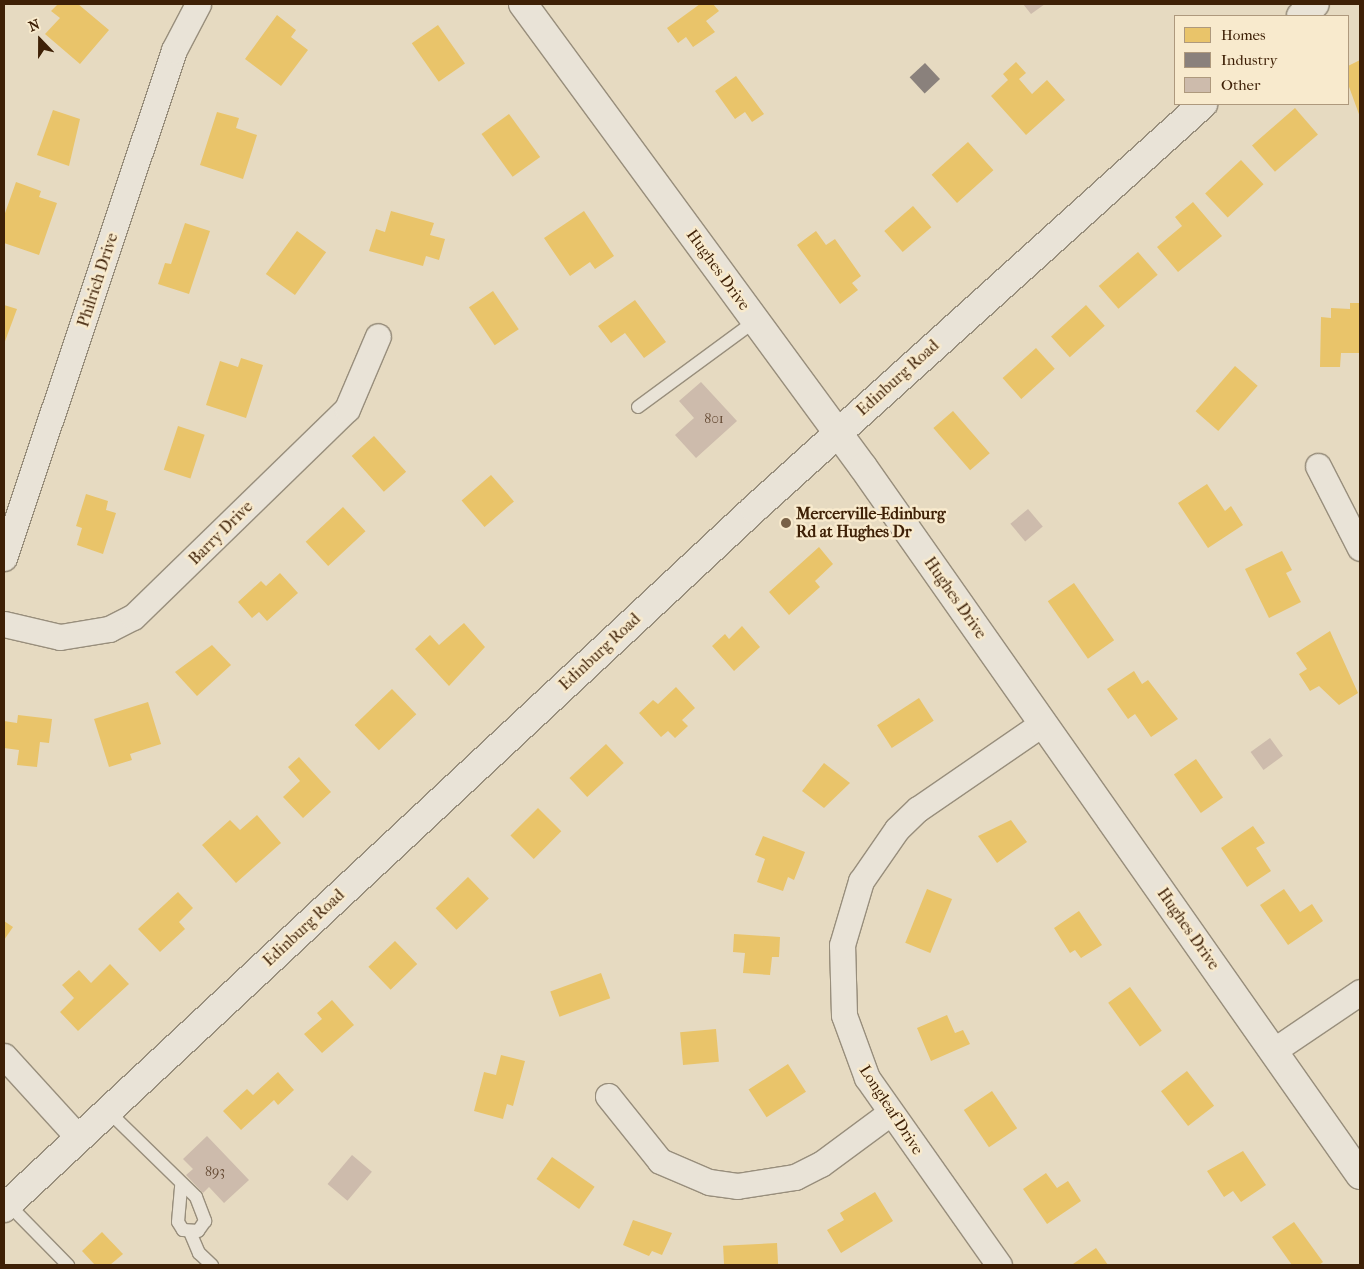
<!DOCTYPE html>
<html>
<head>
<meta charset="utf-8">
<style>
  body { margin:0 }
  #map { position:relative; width:1364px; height:1269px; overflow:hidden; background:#e6dac1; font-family:"IM FELL French Canon",serif }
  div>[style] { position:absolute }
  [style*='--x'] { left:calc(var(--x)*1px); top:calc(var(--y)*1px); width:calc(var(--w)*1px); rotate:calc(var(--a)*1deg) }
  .homes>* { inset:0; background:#e9c46a; transform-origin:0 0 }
  .industry>* { inset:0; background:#8a817c; transform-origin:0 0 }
  .building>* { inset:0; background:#cdbbac; transform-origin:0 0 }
  .roads { filter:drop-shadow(1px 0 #988e7c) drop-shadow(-1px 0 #988e7c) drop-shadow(0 1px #988e7c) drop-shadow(0 -1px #988e7c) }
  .lane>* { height:12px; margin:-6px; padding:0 6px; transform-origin:6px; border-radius:6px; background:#e9e3d7 }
  .street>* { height:25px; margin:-12.5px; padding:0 12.5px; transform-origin:12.5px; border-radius:12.5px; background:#e9e3d7 }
  .secondary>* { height:28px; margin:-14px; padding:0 14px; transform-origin:14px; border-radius:14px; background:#e9e3d7 }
  .dots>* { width:14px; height:14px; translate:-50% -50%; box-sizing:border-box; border:2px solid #f8eacd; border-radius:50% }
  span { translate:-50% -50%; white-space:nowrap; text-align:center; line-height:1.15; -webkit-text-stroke:5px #f8eacd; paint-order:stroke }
  .number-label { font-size:14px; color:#624730 }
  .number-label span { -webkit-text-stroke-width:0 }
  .street-label { font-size:16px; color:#3e2006 }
  .poi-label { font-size:16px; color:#3e2006; font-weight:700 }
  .left { translate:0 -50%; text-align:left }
  .frame { position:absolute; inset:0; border:5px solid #3e2006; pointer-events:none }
  .legend { position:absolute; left:1174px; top:15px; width:175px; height:90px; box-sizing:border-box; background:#f8eacd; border:1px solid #ae997d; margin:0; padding:6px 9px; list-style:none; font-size:15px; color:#3e2006 }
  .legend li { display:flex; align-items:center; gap:10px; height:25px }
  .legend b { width:25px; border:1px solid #ae997d }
  .north { position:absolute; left:15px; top:15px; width:50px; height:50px; -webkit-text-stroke:4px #f8eacd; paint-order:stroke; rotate:338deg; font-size:14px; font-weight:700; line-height:20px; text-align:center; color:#3e2006 }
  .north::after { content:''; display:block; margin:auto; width:18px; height:22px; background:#3e2006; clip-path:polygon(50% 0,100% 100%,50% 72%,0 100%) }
</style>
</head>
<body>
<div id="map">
  <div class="homes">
    <div style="clip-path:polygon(58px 4px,78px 4px,109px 30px,80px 64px,45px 34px,60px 18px,51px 11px)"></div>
    <div style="clip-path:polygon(700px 4px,713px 4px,719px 11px,706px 21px,715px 32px,693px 47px,686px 37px,678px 43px,667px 28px)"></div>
    <div style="clip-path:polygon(277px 15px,296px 30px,291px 37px,308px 50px,281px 86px,245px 59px)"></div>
    <div style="left:438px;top:25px;width:47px;height:32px;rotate:55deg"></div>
    <div style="clip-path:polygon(1360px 60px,1360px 117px,1348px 84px,1348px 66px)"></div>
    <div style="clip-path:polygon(1016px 62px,1026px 73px,1019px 79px,1032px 94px,1047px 80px,1065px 100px,1026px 135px,991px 96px,1008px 80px,1003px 74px)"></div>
    <div style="clip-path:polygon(736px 76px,764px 114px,752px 122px,745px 112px,735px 119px,715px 91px)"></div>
    <div style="left:1295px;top:108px;width:35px;height:57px;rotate:49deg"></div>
    <div style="clip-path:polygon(53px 110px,80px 119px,69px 166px,37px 155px)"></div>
    <div style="clip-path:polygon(217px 112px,239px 118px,236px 128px,257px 135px,243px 179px,200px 165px)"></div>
    <div style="left:509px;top:114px;width:53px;height:34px;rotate:54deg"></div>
    <div style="left:968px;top:142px;width:38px;height:49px;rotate:48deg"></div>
    <div style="left:1241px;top:160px;width:33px;height:49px;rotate:47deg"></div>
    <div style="clip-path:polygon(16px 182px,41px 191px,39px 197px,57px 203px,39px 255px,4px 243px,4px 216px)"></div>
    <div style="clip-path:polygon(1193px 202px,1222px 236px,1178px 272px,1157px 247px,1182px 226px,1175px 217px)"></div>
    <div style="left:913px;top:206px;width:28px;height:38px;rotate:49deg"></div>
    <div style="clip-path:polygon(391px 211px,434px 223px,430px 235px,445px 239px,439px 260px,426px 256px,423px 266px,369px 251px,376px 229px,385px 232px)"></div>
    <div style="clip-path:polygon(584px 211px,614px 256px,595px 269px,590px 262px,570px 276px,544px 238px)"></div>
    <div style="clip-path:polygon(185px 223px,210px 231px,189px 294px,158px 284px,165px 263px,171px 264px)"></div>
    <div style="left:297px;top:231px;width:36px;height:53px;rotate:36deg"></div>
    <div style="clip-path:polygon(816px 231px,826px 245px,835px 239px,861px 276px,852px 283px,858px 290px,840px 304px,797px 245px)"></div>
    <div style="left:1138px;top:252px;width:30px;height:52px;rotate:49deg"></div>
    <div style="left:493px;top:291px;width:46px;height:29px;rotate:56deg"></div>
    <div style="clip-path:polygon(635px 300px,666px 342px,644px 358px,625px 333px,611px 343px,598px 326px)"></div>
    <div style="clip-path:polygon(1350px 303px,1360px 303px,1360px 353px,1341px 353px,1340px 367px,1320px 367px,1321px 317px,1331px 318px,1331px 308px,1350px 309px)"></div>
    <div style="clip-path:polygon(4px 305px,17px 309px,4px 344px)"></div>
    <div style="left:1086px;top:305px;width:28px;height:47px;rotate:48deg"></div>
    <div style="left:1036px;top:348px;width:28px;height:45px;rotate:48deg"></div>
    <div style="clip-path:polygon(241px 358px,263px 365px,246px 418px,206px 405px,220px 361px,238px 367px)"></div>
    <div style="left:1235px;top:366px;width:30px;height:60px;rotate:41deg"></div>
    <div style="left:953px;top:411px;width:56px;height:26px;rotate:49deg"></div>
    <div style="left:178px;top:426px;width:28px;height:46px;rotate:18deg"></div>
    <div style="left:374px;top:436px;width:48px;height:30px;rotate:48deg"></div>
    <div style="left:491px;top:475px;width:35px;height:39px;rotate:49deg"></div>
    <div style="clip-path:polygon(1207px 484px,1225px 511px,1231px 506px,1243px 525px,1208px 548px,1178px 503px)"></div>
    <div style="clip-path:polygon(86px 494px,108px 501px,106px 510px,116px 513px,103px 554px,77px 545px,82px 528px,76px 526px)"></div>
    <div style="left:343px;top:507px;width:33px;height:51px;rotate:47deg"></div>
    <div style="clip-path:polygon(819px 547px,833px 564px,815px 581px,820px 587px,789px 615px,769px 592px)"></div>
    <div style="clip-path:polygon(1282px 551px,1292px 570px,1286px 573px,1301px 602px,1269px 618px,1245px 569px)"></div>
    <div style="clip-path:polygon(280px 573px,298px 593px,267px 621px,259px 612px,252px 618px,238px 602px,261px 581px,266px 586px)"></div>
    <div style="left:1074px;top:583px;width:70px;height:32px;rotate:55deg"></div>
    <div style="clip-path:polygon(464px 623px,485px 647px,449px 686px,415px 649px,430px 635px,439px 645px)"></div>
    <div style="clip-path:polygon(742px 626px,760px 647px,734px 671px,712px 646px,725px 634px,729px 639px)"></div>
    <div style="clip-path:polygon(1330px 631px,1358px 693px,1339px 705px,1319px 686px,1310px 691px,1299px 674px,1307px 669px,1296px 653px)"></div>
    <div style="clip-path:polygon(212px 645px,231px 665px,197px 696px,175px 672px)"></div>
    <div style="clip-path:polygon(1134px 671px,1142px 684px,1148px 680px,1178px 719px,1151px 737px,1135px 714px,1128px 719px,1107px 689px)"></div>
    <div style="clip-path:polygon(676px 687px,695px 708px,682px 720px,688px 726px,675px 738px,668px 731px,661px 737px,639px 713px,653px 700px,658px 704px)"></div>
    <div style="left:392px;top:689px;width:35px;height:52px;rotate:46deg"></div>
    <div style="left:919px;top:698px;width:27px;height:50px;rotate:57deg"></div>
    <div style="clip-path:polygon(148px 702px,161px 744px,130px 754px,132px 760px,109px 767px,94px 719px)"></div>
    <div style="clip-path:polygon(18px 715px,52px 719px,49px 743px,40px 742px,37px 767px,17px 765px,19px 750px,4px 748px,4px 721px,17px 723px)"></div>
    <div style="left:606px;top:744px;width:26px;height:50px;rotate:47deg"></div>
    <div style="clip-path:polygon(299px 757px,331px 792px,303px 818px,283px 797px,300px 781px,288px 767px)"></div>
    <div style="left:1196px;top:759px;width:47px;height:27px;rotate:55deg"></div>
    <div style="clip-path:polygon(824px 763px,850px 783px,824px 808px,802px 791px)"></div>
    <div style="left:538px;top:808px;width:33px;height:39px;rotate:45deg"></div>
    <div style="clip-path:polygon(257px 815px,281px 843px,236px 883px,202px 845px,230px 820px,240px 830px)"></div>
    <div style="clip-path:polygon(1011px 820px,1027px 842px,997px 863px,978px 836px)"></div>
    <div style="clip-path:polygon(1253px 826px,1265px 843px,1256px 848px,1271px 871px,1247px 887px,1221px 848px)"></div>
    <div style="clip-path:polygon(763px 836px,805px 852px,794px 880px,788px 877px,783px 891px,757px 882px,765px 859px,755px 855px)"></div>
    <div style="left:468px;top:877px;width:30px;height:45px;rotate:46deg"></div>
    <div style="left:927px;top:889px;width:27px;height:58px;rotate:22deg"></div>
    <div style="clip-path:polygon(1284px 889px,1300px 912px,1312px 904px,1323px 921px,1288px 945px,1260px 905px)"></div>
    <div style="clip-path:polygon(178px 892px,193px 908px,179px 922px,185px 929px,160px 952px,138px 929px)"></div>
    <div style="clip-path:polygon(1079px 911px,1102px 945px,1081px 958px,1075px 950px,1070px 953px,1054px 928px)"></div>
    <div style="clip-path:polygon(4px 921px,13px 927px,4px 940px)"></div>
    <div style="clip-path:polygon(734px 934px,780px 937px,779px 957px,772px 957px,770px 975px,743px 973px,745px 953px,733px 952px)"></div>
    <div style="left:395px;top:941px;width:32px;height:37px;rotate:46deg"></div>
    <div style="clip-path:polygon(110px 964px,129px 984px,78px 1031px,60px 1012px,74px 998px,62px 985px,79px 970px,91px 983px)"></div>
    <div style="left:601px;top:973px;width:27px;height:54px;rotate:70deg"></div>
    <div style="left:1130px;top:987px;width:54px;height:27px;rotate:54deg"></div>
    <div style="clip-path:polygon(332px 1000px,354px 1025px,322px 1053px,304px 1034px,322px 1019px,317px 1013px)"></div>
    <div style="clip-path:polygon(947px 1015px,955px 1033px,963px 1030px,970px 1044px,931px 1061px,917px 1028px)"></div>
    <div style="left:716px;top:1029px;width:33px;height:36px;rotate:85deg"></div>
    <div style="clip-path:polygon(501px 1055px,525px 1061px,513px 1106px,507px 1104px,503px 1119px,474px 1111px,484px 1072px,496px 1075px)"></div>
    <div style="left:788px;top:1064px;width:33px;height:47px;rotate:57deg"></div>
    <div style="left:1187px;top:1071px;width:44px;height:33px;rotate:52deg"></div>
    <div style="clip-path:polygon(278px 1072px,294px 1090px,278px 1105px,274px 1100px,241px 1130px,223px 1111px,247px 1089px,253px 1095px)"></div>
    <div style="left:992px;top:1091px;width:45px;height:34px;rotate:56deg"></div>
    <div style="clip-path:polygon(1243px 1151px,1266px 1185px,1241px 1202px,1233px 1191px,1224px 1197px,1207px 1171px)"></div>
    <div style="left:552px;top:1157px;width:52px;height:27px;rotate:35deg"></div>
    <div style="clip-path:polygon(1046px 1173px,1057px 1188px,1068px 1181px,1081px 1201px,1047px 1224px,1023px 1189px)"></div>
    <div style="clip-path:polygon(875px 1192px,893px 1221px,841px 1253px,827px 1230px,844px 1220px,840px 1213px)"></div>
    <div style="clip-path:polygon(633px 1220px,672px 1233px,662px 1255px,652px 1251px,649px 1256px,623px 1245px)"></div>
    <div style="clip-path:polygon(1294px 1222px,1323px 1262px,1319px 1265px,1292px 1265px,1272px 1237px)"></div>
    <div style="clip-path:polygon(102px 1232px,123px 1254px,110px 1265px,95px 1265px,82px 1251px)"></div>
    <div style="left:777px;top:1243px;width:22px;height:54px;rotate:87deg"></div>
    <div style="clip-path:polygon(1096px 1248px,1108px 1265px,1074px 1265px,1073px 1264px)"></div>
  </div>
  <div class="industry">
    <div style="left:925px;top:63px;width:22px;height:21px;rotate:47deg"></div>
  </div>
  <div class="building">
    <div style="clip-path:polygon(1023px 4px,1045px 4px,1031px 14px)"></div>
    <div style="clip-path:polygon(701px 382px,737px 421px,696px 458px,675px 435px,694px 418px,679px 401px)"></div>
    <div style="left:1028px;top:509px;width:23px;height:23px;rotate:50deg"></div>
    <div style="left:1270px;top:738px;width:22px;height:24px;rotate:54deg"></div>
    <div style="clip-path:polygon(207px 1136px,249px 1180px,224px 1203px,209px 1187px,203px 1193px,186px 1175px,193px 1169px,183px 1159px)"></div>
    <div style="left:352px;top:1155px;width:26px;height:38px;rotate:40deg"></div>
  </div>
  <div class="roads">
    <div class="lane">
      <div style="--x:638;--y:407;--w:145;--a:-36.3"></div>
      <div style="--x:108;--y:1111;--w:123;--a:44.3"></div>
      <div style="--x:196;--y:1197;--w:26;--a:69"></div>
      <div style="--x:205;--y:1221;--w:12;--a:125"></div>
      <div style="--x:198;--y:1231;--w:15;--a:-176"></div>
      <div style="--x:183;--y:1230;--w:9;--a:-122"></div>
      <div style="--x:178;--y:1222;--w:37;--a:-85"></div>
      <div style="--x:8;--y:1204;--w:86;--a:45.5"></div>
      <div style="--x:190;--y:1232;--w:23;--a:67"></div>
      <div style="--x:199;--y:1253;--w:18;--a:43"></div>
    </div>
    <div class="street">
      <div style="--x:1318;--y:466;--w:92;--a:62.9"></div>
      <div style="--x:4;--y:558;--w:536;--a:-71.5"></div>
      <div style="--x:174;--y:50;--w:52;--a:-62.4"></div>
      <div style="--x:4;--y:624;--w:57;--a:13.1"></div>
      <div style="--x:60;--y:637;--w:50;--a:-9.3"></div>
      <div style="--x:109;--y:629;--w:27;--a:-27"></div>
      <div style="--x:133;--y:617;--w:298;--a:-44.2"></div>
      <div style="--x:347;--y:409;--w:79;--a:-67"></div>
      <div style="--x:1273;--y:1051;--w:105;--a:-34.1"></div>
      <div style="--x:4;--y:1056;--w:111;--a:47.6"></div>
      <div style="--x:608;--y:1096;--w:83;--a:51.3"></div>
      <div style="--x:660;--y:1161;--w:53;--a:23.2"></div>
      <div style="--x:709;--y:1182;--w:28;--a:8"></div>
      <div style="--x:737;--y:1186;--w:59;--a:-8.8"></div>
      <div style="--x:795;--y:1177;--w:29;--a:-27"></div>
      <div style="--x:821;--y:1164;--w:86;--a:-36.5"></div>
      <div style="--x:999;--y:1265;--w:229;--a:-125.2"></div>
      <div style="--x:867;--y:1078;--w:67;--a:-110.1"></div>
      <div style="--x:844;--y:1015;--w:70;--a:-91.6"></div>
      <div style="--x:842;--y:945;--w:67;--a:-73.5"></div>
      <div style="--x:861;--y:881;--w:63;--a:-55.3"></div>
      <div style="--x:897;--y:829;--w:29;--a:-44"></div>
      <div style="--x:918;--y:809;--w:152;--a:-34.5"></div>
    </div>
    <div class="secondary">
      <div style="--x:523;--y:4;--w:574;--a:53.71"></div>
      <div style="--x:863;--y:467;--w:865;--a:54.93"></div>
      <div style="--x:1301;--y:16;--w:18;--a:-41"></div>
      <div style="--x:4;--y:1208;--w:1025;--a:-42.98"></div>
      <div style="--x:754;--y:509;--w:605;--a:-42.05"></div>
    </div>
  </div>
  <div class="dots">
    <div style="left:786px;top:523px;background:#796147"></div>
  </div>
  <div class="number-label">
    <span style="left:714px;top:419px">801</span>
    <span style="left:215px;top:1172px">893</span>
  </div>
  <div class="street-label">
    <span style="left:718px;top:270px;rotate:54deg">Hughes Drive</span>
    <span style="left:98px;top:280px;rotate:-72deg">Philrich Drive</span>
    <span style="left:898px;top:378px;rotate:-42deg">Edinburg Road</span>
    <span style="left:221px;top:533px;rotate:-45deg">Barry Drive</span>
    <span style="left:955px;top:598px;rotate:55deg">Hughes Drive</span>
    <span style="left:600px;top:652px;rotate:-43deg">Edinburg Road</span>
    <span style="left:304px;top:928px;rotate:-43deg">Edinburg Road</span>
    <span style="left:1188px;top:929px;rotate:55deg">Hughes Drive</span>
    <span style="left:891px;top:1110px;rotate:57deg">Longleaf Drive</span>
  </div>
  <div class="poi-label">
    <span class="left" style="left:796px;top:523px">Mercerville-Edinburg<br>Rd at Hughes Dr</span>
  </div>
  <div class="frame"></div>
  <ul class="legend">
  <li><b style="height:14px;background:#e9c46a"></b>Homes</li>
  <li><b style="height:14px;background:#8a817c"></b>Industry</li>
  <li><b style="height:14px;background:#cdbbac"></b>Other</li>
  </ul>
  <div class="north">N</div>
</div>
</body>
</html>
